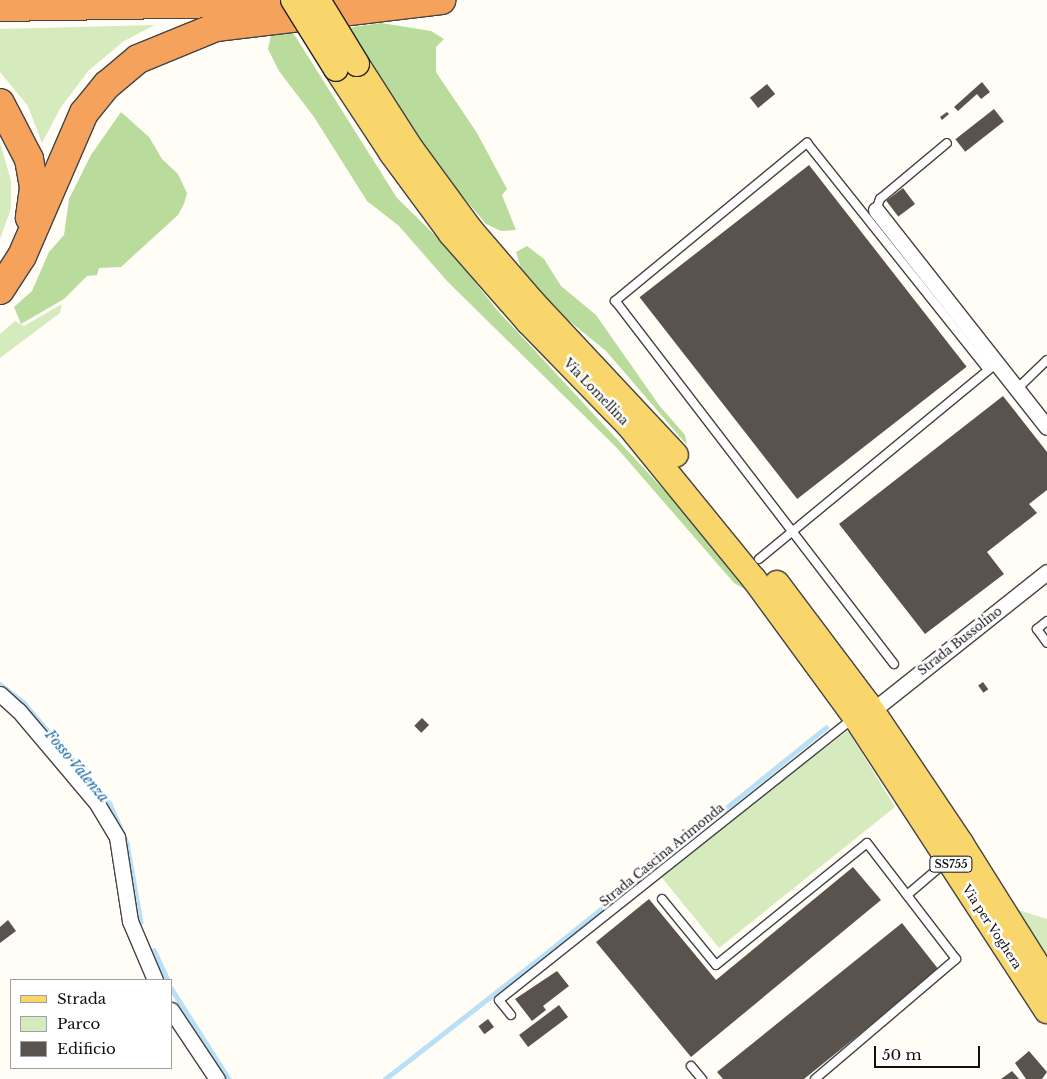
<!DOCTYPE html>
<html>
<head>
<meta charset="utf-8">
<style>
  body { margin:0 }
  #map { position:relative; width:1047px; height:1079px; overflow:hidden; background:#fffdf5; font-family:"Libre Baskerville",serif }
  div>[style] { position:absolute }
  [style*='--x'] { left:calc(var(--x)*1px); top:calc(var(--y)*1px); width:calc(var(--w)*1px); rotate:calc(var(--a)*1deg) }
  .green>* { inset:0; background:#d5ebbd }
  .forest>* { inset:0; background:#b9dc9c }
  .stream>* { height:4.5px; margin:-2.25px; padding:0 2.25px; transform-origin:2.25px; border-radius:2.25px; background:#b9e0f7 }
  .building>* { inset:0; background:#5a524d; transform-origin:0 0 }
  .roads { filter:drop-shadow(1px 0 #444) drop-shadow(-1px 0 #444) drop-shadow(0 1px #444) drop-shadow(0 -1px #444) }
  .service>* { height:8px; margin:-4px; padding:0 4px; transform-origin:4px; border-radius:4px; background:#fff }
  .minor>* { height:15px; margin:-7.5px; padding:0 7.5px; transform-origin:7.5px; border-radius:7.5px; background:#fff }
  .primary>* { height:24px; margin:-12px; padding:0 12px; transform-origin:12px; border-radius:12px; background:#f9d66b }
  .motorway>* { height:28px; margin:-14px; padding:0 14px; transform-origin:14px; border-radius:14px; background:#f5a25d }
  .bridges { filter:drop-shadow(1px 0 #222) drop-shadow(-1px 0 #222) drop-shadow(0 1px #222) drop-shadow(0 -1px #222) }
  .primary-bridge>* { height:24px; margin:-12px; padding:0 12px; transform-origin:12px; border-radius:12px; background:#f9d66b }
  span { translate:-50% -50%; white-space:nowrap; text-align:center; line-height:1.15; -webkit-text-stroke:5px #fff; paint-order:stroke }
  .shield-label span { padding:1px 4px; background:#fff; border:1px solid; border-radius:4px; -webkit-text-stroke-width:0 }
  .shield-label { font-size:11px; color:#111; font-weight:700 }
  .street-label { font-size:12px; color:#111 }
  .water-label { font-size:14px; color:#1768a6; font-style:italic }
  .legend { position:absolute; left:10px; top:979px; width:162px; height:90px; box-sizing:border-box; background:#fff; border:1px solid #a0a0a0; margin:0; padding:6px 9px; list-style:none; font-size:15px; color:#111 }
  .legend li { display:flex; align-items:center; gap:10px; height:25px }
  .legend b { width:25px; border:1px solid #a0a0a0 }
  .scale { position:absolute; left:874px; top:1046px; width:106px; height:22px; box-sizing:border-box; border:2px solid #111; border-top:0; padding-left:6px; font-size:15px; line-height:18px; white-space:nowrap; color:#111; -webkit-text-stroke:4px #fff; paint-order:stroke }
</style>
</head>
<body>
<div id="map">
  <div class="green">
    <div style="clip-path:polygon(155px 25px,124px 41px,89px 70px,61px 107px,42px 143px,28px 106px,0 72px,0 29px)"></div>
    <div style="clip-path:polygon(0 142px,11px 181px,11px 208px,0 239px)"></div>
    <div style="clip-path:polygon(62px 304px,60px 313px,0 358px,0 334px,15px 321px,24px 326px)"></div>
    <div style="clip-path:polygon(846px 732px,849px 732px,895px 807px,719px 948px,659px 874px)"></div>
    <div style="clip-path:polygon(1015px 909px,1047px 919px,1047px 956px)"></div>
  </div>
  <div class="forest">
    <div style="clip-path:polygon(381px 23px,431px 31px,444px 39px,436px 47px,436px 72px,477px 133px,507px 189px,502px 195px,516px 230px,501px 231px,486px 224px,417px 142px,346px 28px)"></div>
    <div style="clip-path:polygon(272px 31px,292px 31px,397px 198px,449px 249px,497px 310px,688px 516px,746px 590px,734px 583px,617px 448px,447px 281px,399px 226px,367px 201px,314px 117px,279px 71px,268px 49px)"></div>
    <div style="clip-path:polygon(121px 112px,149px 137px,162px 159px,178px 174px,187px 193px,184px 204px,178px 215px,121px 267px,99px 268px,97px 275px,87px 276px,64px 299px,21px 324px,14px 307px,32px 291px,49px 252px,64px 235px,69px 199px,91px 155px)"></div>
    <div style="clip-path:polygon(527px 246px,544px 259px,561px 286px,596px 315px,659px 405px,685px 435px,687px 445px,606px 351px,562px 315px,532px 285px,521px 269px,516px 252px)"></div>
  </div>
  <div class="stream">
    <div style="--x:0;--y:684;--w:31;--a:38"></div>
    <div style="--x:24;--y:703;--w:133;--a:49.6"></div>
    <div style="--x:110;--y:804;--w:43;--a:66.4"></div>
    <div style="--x:127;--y:843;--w:80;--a:80"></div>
    <div style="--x:154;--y:950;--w:33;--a:65"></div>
    <div style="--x:171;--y:988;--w:108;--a:57.5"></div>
    <div style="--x:385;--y:1079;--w:216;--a:-38"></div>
    <div style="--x:555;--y:946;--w:348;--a:-38.9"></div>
  </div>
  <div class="building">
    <div style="clip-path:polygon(982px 82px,990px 92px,981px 99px,977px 94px,958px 111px,954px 107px)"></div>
    <div style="left:767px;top:84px;width:13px;height:22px;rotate:51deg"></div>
    <div style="left:994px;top:109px;width:16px;height:49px;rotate:52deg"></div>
    <div style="clip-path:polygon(947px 112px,949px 114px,942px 120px,940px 117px)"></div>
    <div style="left:809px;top:165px;width:256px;height:215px;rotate:52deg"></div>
    <div style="left:903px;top:188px;width:20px;height:21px;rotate:53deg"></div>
    <div style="clip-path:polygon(1003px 396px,1047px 452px,1047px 490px,1029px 504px,1037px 513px,987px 552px,1004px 574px,925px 634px,839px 524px)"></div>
    <div style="left:983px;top:682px;width:9px;height:6px;rotate:54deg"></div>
    <div style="left:422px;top:718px;width:10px;height:11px;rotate:45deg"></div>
    <div style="clip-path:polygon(853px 867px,881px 900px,691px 1057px,596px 942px,649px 899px,716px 980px)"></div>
    <div style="clip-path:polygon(8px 920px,16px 931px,0 943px,0 927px)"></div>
    <div style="clip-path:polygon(902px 923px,939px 970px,804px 1079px,723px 1079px,717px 1072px)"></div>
    <div style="clip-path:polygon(557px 971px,569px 986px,543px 1006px,546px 1010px,532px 1021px,515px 999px)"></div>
    <div style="left:559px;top:1005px;width:15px;height:50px;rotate:53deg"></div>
    <div style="left:488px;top:1019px;width:10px;height:12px;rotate:53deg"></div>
    <div style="clip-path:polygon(1029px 1051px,1047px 1072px,1042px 1079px,1026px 1079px,1015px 1063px)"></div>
    <div style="clip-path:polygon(1012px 1071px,1019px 1079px,1001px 1079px)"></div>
  </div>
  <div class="roads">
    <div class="service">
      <div style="--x:876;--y:210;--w:12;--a:-70"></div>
      <div style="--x:880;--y:199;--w:87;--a:-39.9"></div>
      <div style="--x:1018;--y:388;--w:40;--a:-44"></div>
      <div style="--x:759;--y:559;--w:301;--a:-39.5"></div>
      <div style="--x:1047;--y:621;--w:13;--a:141"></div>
      <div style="--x:1037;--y:629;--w:17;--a:54"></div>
      <div style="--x:894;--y:664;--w:458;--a:-127.5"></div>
      <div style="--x:615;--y:301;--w:249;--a:-39.5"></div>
      <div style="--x:807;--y:143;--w:290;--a:51.4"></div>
      <div style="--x:907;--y:895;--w:52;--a:-40.4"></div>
      <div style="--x:662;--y:899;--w:85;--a:50.7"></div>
      <div style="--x:716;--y:965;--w:194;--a:-38.9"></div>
      <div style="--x:867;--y:843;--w:146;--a:52.5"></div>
      <div style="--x:956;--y:959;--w:185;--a:139.6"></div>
      <div style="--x:511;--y:1015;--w:19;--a:-129"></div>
      <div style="--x:499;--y:1000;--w:453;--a:-38.5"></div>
      <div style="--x:691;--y:1066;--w:17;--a:50"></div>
    </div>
    <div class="minor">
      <div style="--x:876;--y:210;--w:276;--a:51.8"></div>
      <div style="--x:0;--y:694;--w:25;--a:42"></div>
      <div style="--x:19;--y:711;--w:119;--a:49.8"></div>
      <div style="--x:96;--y:802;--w:41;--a:59"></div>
      <div style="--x:117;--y:837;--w:85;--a:81.2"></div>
      <div style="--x:130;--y:921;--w:64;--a:67"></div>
      <div style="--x:872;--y:711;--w:223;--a:-38.5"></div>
      <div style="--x:171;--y:1010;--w:83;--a:56.3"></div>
    </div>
    <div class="primary">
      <div style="--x:357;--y:64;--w:100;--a:57.3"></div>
      <div style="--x:411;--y:148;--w:102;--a:53.8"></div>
      <div style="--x:471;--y:230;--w:95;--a:49.3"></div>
      <div style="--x:533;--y:302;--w:209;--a:46.9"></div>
      <div style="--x:336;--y:69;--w:102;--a:56.6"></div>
      <div style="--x:392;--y:154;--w:99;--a:53.6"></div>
      <div style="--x:451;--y:234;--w:117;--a:48.8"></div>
      <div style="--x:528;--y:322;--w:145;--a:45.8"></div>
      <div style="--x:629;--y:426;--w:198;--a:50.8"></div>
      <div style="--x:754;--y:579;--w:171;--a:53.8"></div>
      <div style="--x:855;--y:717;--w:351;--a:56.9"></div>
      <div style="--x:777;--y:583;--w:150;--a:53.1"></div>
      <div style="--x:867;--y:703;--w:169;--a:56.1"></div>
      <div style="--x:961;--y:843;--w:162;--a:57.9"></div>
    </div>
    <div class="motorway">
      <div style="--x:0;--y:7;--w:283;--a:-1"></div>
      <div style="--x:0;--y:103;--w:63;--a:62.6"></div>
      <div style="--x:29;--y:159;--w:29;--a:80"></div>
      <div style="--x:34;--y:188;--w:30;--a:98"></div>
      <div style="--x:0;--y:290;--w:40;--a:-57.1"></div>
      <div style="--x:22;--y:256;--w:156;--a:-66.6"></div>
      <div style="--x:84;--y:113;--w:36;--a:-51"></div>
      <div style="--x:107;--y:85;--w:40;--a:-40"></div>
      <div style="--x:138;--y:59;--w:84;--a:-22.3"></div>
      <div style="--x:216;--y:27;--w:227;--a:-6.8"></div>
    </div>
  </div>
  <div class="bridges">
    <div class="primary-bridge">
      <div style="--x:293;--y:0;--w:81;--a:58.1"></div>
      <div style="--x:318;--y:0;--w:75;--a:58.6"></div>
    </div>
  </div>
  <div class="shield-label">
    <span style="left:951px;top:864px">SS755</span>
  </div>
  <div class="street-label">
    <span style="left:596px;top:392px;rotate:46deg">Via Lomellina</span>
    <span style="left:960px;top:641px;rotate:-38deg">Strada Bussolino</span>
    <span style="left:662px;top:855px;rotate:-39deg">Strada Cascina Arimonda</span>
    <span style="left:992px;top:927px;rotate:57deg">Via per Voghera</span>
  </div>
  <div class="water-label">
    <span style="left:77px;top:766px;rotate:50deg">Fosso Valenza</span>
  </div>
  <ul class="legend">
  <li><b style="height:6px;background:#f9d66b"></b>Strada</li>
  <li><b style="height:14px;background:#d5ebbd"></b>Parco</li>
  <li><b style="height:14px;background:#5a524d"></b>Edificio</li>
  </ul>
  <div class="scale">50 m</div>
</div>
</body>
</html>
